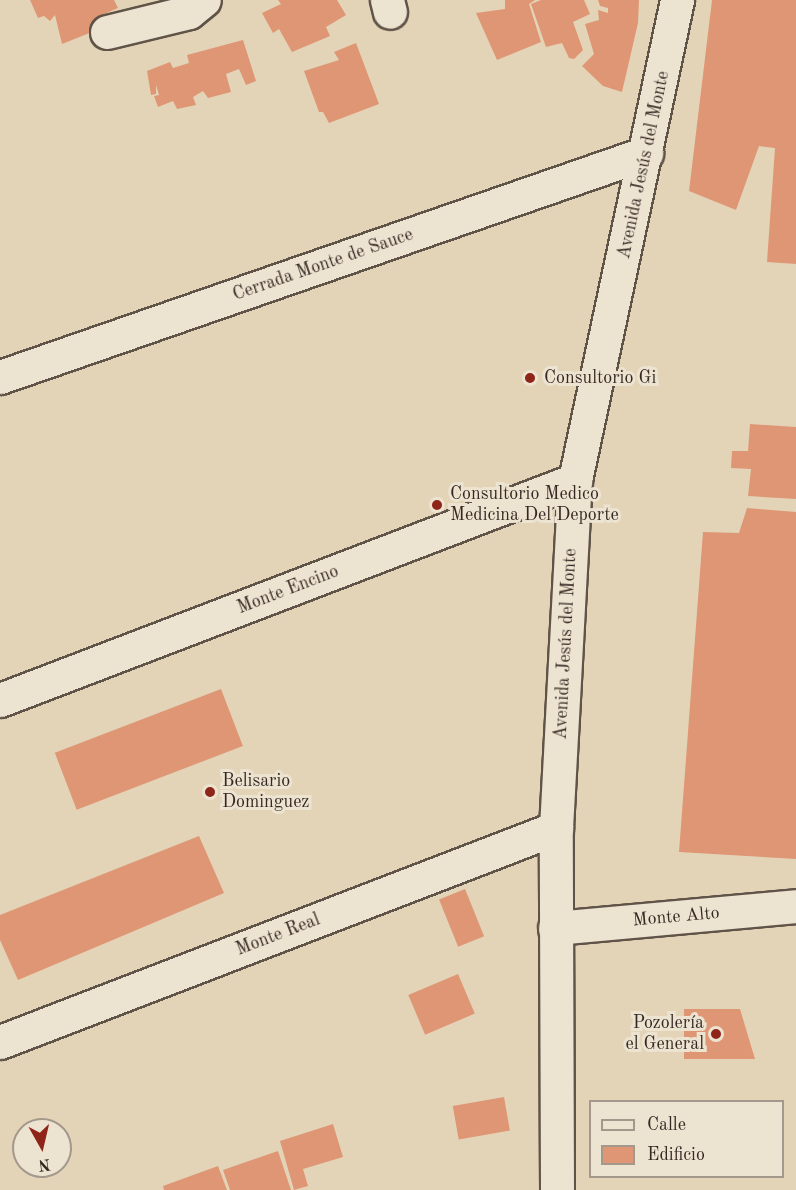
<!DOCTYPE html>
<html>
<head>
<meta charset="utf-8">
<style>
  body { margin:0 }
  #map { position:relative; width:796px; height:1190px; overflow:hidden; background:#e3d4b8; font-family:"Old Standard TT",serif }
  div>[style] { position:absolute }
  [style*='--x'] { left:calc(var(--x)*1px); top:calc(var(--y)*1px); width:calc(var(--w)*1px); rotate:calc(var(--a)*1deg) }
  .building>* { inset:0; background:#df9674; transform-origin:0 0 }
  .roads { filter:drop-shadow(2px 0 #605348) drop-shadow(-2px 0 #605348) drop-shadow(0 2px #605348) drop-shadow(0 -2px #605348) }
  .minor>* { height:33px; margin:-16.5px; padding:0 16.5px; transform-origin:16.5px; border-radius:16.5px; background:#ede3d1 }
  .dots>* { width:16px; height:16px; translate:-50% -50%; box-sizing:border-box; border:3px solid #ede3d1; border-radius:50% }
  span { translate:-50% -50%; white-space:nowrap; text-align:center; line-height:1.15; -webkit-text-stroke:6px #ede3d1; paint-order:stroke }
  .street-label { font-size:18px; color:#352823 }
  .poi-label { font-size:18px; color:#352823 }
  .left { translate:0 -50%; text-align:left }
  .right { translate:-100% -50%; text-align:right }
  .legend { position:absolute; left:589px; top:1100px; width:195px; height:78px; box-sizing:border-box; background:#ede3d1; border:2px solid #a3988b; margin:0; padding:8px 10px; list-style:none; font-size:18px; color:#352823 }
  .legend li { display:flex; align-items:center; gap:12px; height:30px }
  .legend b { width:30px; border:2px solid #a3988b }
  .north { position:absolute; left:12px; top:1118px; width:60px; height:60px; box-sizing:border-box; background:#ede3d1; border:2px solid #a3988b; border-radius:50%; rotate:172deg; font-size:16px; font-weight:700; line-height:24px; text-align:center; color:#352823 }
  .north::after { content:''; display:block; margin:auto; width:21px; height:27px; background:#8f2418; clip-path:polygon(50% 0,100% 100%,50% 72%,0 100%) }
</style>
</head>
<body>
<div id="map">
  <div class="building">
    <div style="clip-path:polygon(30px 0,114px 0,118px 8px,104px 14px,107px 26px,62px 44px,55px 15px,50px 21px,44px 16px,38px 18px)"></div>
    <div style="clip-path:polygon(278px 0,337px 0,346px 15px,326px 27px,330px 36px,292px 52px,279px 29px,273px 33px,262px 13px,281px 4px)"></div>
    <div style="clip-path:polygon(505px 0,535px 0,529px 4px,541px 42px,497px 60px,476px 13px,505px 9px)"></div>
    <div style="clip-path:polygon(541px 0,584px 0,590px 14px,573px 22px,583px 50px,574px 59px,569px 58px,562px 43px,546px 47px,531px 4px)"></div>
    <div style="clip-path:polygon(598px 0,639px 0,638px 23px,622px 92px,603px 86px,582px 66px,594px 54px,585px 24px,599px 20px,598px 10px,608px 13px,608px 8px,600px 6px)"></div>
    <div style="clip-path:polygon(712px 0,796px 0,796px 264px,767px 262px,775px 148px,759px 146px,736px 210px,689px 191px)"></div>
    <div style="clip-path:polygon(243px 40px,256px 81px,246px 85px,239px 69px,226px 74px,231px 92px,208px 98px,203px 91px,193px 97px,196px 105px,177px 109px,173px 101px,158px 107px,154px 96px,159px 95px,156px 85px,156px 94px,151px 95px,147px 71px,170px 62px,173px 68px,189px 63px,187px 55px)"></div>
    <div style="clip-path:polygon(356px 43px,379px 104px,329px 123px,323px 112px,319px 112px,304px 71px,339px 60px,334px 52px)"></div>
    <div style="clip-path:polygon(750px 424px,796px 427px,796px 499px,748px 496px,751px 469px,731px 468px,732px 451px,748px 451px)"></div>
    <div style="clip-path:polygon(747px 508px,796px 512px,796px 859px,679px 852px,703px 532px,739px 533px)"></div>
    <div style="left:221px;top:689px;width:61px;height:178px;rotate:69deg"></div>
    <div style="clip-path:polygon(199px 836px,224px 893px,18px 980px,0 940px,0 915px)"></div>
    <div style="left:465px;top:889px;width:51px;height:28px;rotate:68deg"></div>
    <div style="left:458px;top:974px;width:43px;height:54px;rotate:67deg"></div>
    <div style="clip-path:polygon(684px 1009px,740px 1009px,755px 1059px,684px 1059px)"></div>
    <div style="left:504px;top:1097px;width:34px;height:52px;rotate:80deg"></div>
    <div style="clip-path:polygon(333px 1124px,343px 1157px,303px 1169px,308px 1186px,294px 1190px,280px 1141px)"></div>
    <div style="clip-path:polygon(278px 1151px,291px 1190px,230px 1190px,223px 1170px)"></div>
    <div style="clip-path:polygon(218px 1166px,227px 1190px,164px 1190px,163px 1186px)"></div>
  </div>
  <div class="roads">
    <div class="minor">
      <div style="--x:387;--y:0;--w:12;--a:76"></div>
      <div style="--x:107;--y:32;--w:84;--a:-13.7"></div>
      <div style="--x:189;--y:12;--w:19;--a:-39"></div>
      <div style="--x:0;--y:377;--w:684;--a:-19.12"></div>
      <div style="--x:0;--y:700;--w:616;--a:-20.94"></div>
      <div style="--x:555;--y:928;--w:242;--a:-5.2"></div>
      <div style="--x:0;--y:1042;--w:596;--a:-21.05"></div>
      <div style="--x:557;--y:1190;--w:362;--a:-90.2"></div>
      <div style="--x:556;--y:828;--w:349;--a:-86.9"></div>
      <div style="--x:575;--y:480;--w:491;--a:-78"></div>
    </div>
  </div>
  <div class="dots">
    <div style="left:530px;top:378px;background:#8f2418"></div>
    <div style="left:437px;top:505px;background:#8f2418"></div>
    <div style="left:210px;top:792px;background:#8f2418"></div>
    <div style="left:716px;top:1034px;background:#8f2418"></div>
  </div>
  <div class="street-label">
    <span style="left:644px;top:165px;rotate:-78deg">Avenida Jesús del Monte</span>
    <span style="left:323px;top:265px;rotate:-19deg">Cerrada Monte de Sauce</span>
    <span style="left:288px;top:590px;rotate:-21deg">Monte Encino</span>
    <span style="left:566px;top:644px;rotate:-87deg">Avenida Jesús del Monte</span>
    <span style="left:676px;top:917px;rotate:-5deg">Monte Alto</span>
    <span style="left:278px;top:935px;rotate:-21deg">Monte Real</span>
  </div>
  <div class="poi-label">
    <span class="left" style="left:544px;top:378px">Consultorio Gi</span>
    <span class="left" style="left:450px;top:505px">Consultorio Medico<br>Medicina Del Deporte</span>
    <span class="left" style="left:222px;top:792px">Belisario<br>Dominguez</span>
    <span class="right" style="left:704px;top:1034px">Pozolería<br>el General</span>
  </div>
  <ul class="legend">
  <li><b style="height:8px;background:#ede3d1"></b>Calle</li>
  <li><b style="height:16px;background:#df9674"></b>Edificio</li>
  </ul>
  <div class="north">N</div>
</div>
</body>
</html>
